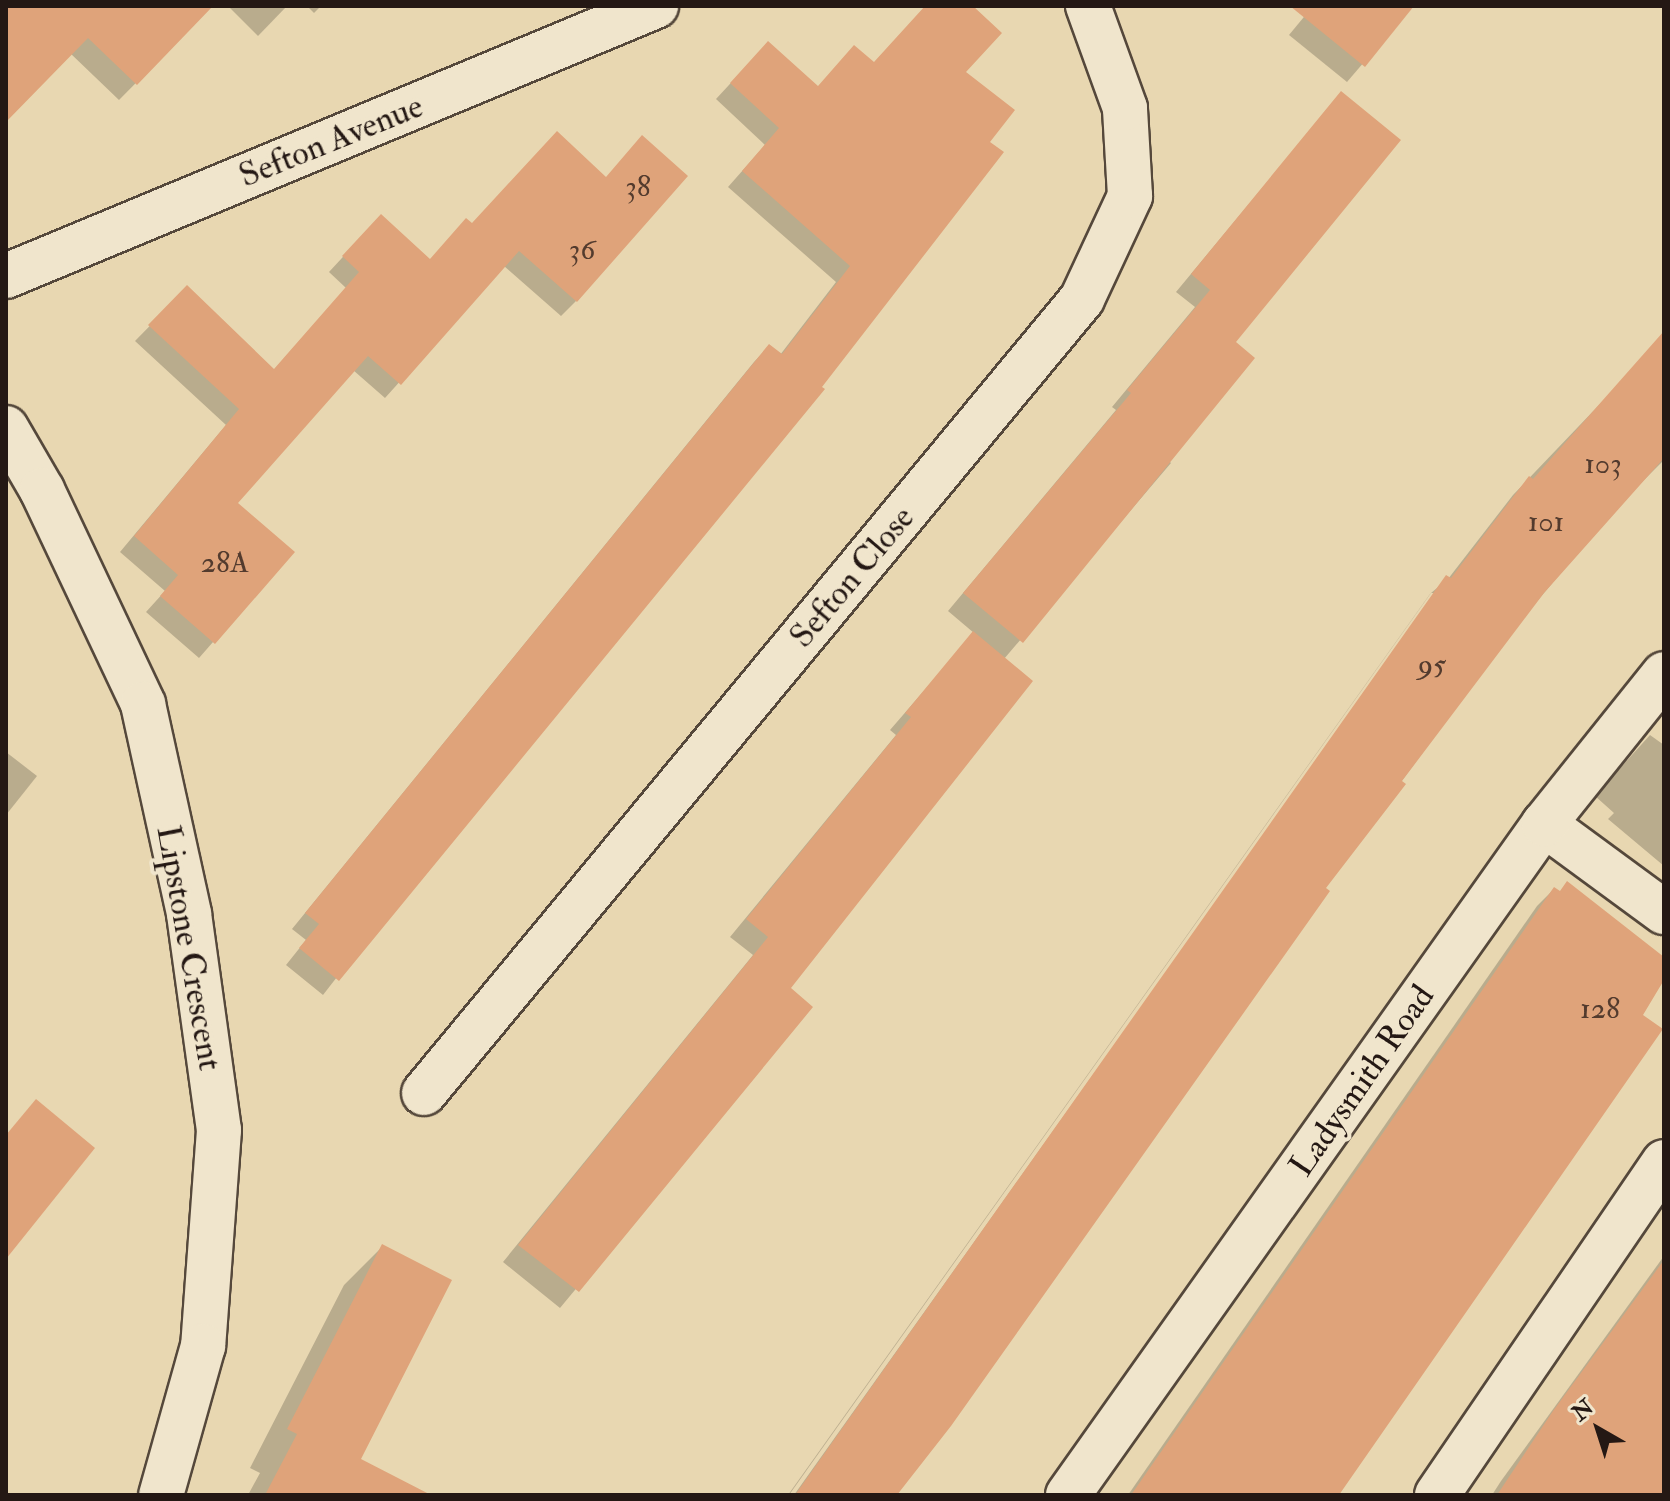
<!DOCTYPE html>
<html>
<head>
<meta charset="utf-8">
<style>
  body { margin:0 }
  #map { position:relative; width:1670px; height:1501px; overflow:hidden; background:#e8d7b1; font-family:"IM FELL Double Pica",serif }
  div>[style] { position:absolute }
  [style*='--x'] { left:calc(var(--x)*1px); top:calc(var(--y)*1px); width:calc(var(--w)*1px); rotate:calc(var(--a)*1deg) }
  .shadow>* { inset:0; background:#0003 }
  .building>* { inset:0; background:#dfa37a }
  .roads { filter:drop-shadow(2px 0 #55483b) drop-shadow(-2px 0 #55483b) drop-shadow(0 2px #55483b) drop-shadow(0 -2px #55483b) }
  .minor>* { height:44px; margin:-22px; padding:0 22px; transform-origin:22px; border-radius:22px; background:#f0e5cc }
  span { translate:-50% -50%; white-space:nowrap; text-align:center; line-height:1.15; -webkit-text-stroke:8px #f0e5cc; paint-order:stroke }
  .number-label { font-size:30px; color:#533b2e }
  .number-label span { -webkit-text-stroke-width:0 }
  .street-label { font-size:34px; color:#241814 }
  .frame { position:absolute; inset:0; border:8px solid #241814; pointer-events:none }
  .north { position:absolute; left:1558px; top:1389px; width:80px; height:80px; -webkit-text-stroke:6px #f0e5cc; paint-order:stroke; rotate:321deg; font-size:22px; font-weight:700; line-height:32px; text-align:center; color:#241814 }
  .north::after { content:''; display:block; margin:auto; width:28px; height:36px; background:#241814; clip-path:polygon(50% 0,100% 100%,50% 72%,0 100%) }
</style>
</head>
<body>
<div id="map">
  <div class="shadow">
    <div style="clip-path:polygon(20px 6px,212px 6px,119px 100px,70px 53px,6px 118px,6px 20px)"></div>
    <div style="clip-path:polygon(228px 6px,287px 6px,258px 36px)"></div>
    <div style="clip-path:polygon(307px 6px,321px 6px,314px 13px)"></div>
    <div style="clip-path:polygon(926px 6px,970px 6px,964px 72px,1012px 110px,323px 995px,286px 965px,306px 940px,292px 929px,754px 362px,769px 346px,780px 355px,836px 282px,728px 187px,765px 145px,716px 99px,753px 59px,817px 88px,873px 64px)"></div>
    <div style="clip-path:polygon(1313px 6px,1412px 6px,1347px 82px,1289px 35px)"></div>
    <div style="clip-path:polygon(1341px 93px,1233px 342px,1168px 460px,1171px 463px,1004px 659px,788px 989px,810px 1007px,560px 1308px,503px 1262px,753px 955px,730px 937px,896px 735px,890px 730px,974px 633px,948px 611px,1116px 410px,1112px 407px,1195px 307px,1176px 292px)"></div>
    <div style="clip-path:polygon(542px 149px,576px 301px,561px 316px,504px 266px,385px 398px,353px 370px,235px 503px,292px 552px,199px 658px,146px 612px,165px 591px,120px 552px,226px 425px,135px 341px,187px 288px,273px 371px,346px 288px,329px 272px,366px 232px,429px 261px,472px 225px)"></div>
    <div style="clip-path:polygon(1664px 337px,1664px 460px,1613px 511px,1512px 631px,1323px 888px,896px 1495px,794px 1495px,1436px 593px,1431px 593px,1448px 579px,1513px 495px)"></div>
    <div style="clip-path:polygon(1431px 593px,789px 1495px,788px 1495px,1430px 594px)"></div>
    <div style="clip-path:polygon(1650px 735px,1664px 745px,1664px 866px,1608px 819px,1614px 813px,1595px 796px)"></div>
    <div style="clip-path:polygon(6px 752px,37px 776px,6px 815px)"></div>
    <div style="clip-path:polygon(1554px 889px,1664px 959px,1664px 976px,1337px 1495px,1128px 1495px,1537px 906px)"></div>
    <div style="clip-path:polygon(383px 1246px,352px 1495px,248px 1495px,260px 1473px,250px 1468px,344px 1285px)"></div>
    <div style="clip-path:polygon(1664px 1256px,1664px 1495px,1492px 1495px,1501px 1481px)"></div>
  </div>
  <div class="building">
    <div style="clip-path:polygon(6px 6px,213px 6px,137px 85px,88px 38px,6px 122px)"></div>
    <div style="clip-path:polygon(925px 6px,973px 6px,1002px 33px,966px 72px,1015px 110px,990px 142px,1004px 152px,822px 387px,825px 389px,339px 981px,299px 948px,319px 924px,305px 913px,769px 344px,782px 354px,850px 266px,742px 171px,779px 128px,730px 83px,768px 41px,818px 86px,854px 45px,874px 62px)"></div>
    <div style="clip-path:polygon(1290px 6px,1414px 6px,1365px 67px)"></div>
    <div style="clip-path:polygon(1341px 91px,1401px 140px,1236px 342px,1255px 358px,1023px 643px,963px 593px,1131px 393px,1127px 390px,1210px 290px,1191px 274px)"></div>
    <div style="clip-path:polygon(557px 131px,606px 177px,642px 135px,688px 176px,577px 302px,519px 251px,401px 385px,368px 356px,238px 503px,295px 552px,215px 644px,160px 596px,178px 575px,134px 536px,239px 409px,148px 325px,187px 285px,274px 369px,359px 272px,342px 256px,381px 214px,430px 259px,466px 218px,472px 223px)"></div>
    <div style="clip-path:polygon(1664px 331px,1664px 458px,1544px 593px,1402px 781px,1406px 784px,1326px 888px,1330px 891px,951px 1426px,897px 1495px,795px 1495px,1446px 575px,1451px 578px,1529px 476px,1533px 479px)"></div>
    <div style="clip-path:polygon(973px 631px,1033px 681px,791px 988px,813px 1007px,579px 1292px,518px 1245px,768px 937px,746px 919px,911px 717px,905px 713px)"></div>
    <div style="clip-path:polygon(1567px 881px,1664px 957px,1664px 980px,1643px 1015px,1663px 1029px,1339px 1495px,1131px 1495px,1554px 887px,1560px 891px)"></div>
    <div style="clip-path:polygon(36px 1099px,95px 1148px,6px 1259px,6px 1135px)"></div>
    <div style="clip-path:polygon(382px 1244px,452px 1280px,361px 1459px,431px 1495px,265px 1495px,297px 1434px,287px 1429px)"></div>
    <div style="clip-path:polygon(1664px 1260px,1664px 1495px,1497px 1495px,1553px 1411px)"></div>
  </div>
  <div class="roads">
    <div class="minor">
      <div style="--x:6;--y:276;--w:704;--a:-22.56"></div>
      <div style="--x:6;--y:428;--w:72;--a:59.9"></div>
      <div style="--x:42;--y:490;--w:237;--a:64.7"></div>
      <div style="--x:143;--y:704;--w:215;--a:77.6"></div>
      <div style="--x:189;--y:914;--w:218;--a:82.1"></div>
      <div style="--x:219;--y:1130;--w:217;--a:94.2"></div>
      <div style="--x:203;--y:1346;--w:155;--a:105.7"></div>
      <div style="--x:1544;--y:824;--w:149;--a:36.3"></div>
      <div style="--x:424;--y:1093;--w:1031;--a:-50.35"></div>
      <div style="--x:1082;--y:299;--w:114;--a:-65"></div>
      <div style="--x:1130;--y:196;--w:88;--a:-93.3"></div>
      <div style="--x:1125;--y:108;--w:109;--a:-109.9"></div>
      <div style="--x:1068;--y:1495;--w:823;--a:-54.65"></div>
      <div style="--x:1544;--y:824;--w:192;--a:-51.3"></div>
      <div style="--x:1437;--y:1495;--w:403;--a:-55.7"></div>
    </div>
  </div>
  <div class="number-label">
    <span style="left:638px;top:187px">38</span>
    <span style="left:582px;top:250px">36</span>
    <span style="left:1603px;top:464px">103</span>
    <span style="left:1546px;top:522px">101</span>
    <span style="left:225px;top:563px">28A</span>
    <span style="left:1432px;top:665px">95</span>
    <span style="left:1600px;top:1009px">128</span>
  </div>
  <div class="street-label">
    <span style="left:331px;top:141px;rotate:-22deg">Sefton Avenue</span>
    <span style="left:852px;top:577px;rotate:-50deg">Sefton Close</span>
    <span style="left:189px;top:948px;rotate:80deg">Lipstone Crescent</span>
    <span style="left:1362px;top:1081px;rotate:-55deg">Ladysmith Road</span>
  </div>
  <div class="frame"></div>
  <div class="north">N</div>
</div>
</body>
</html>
